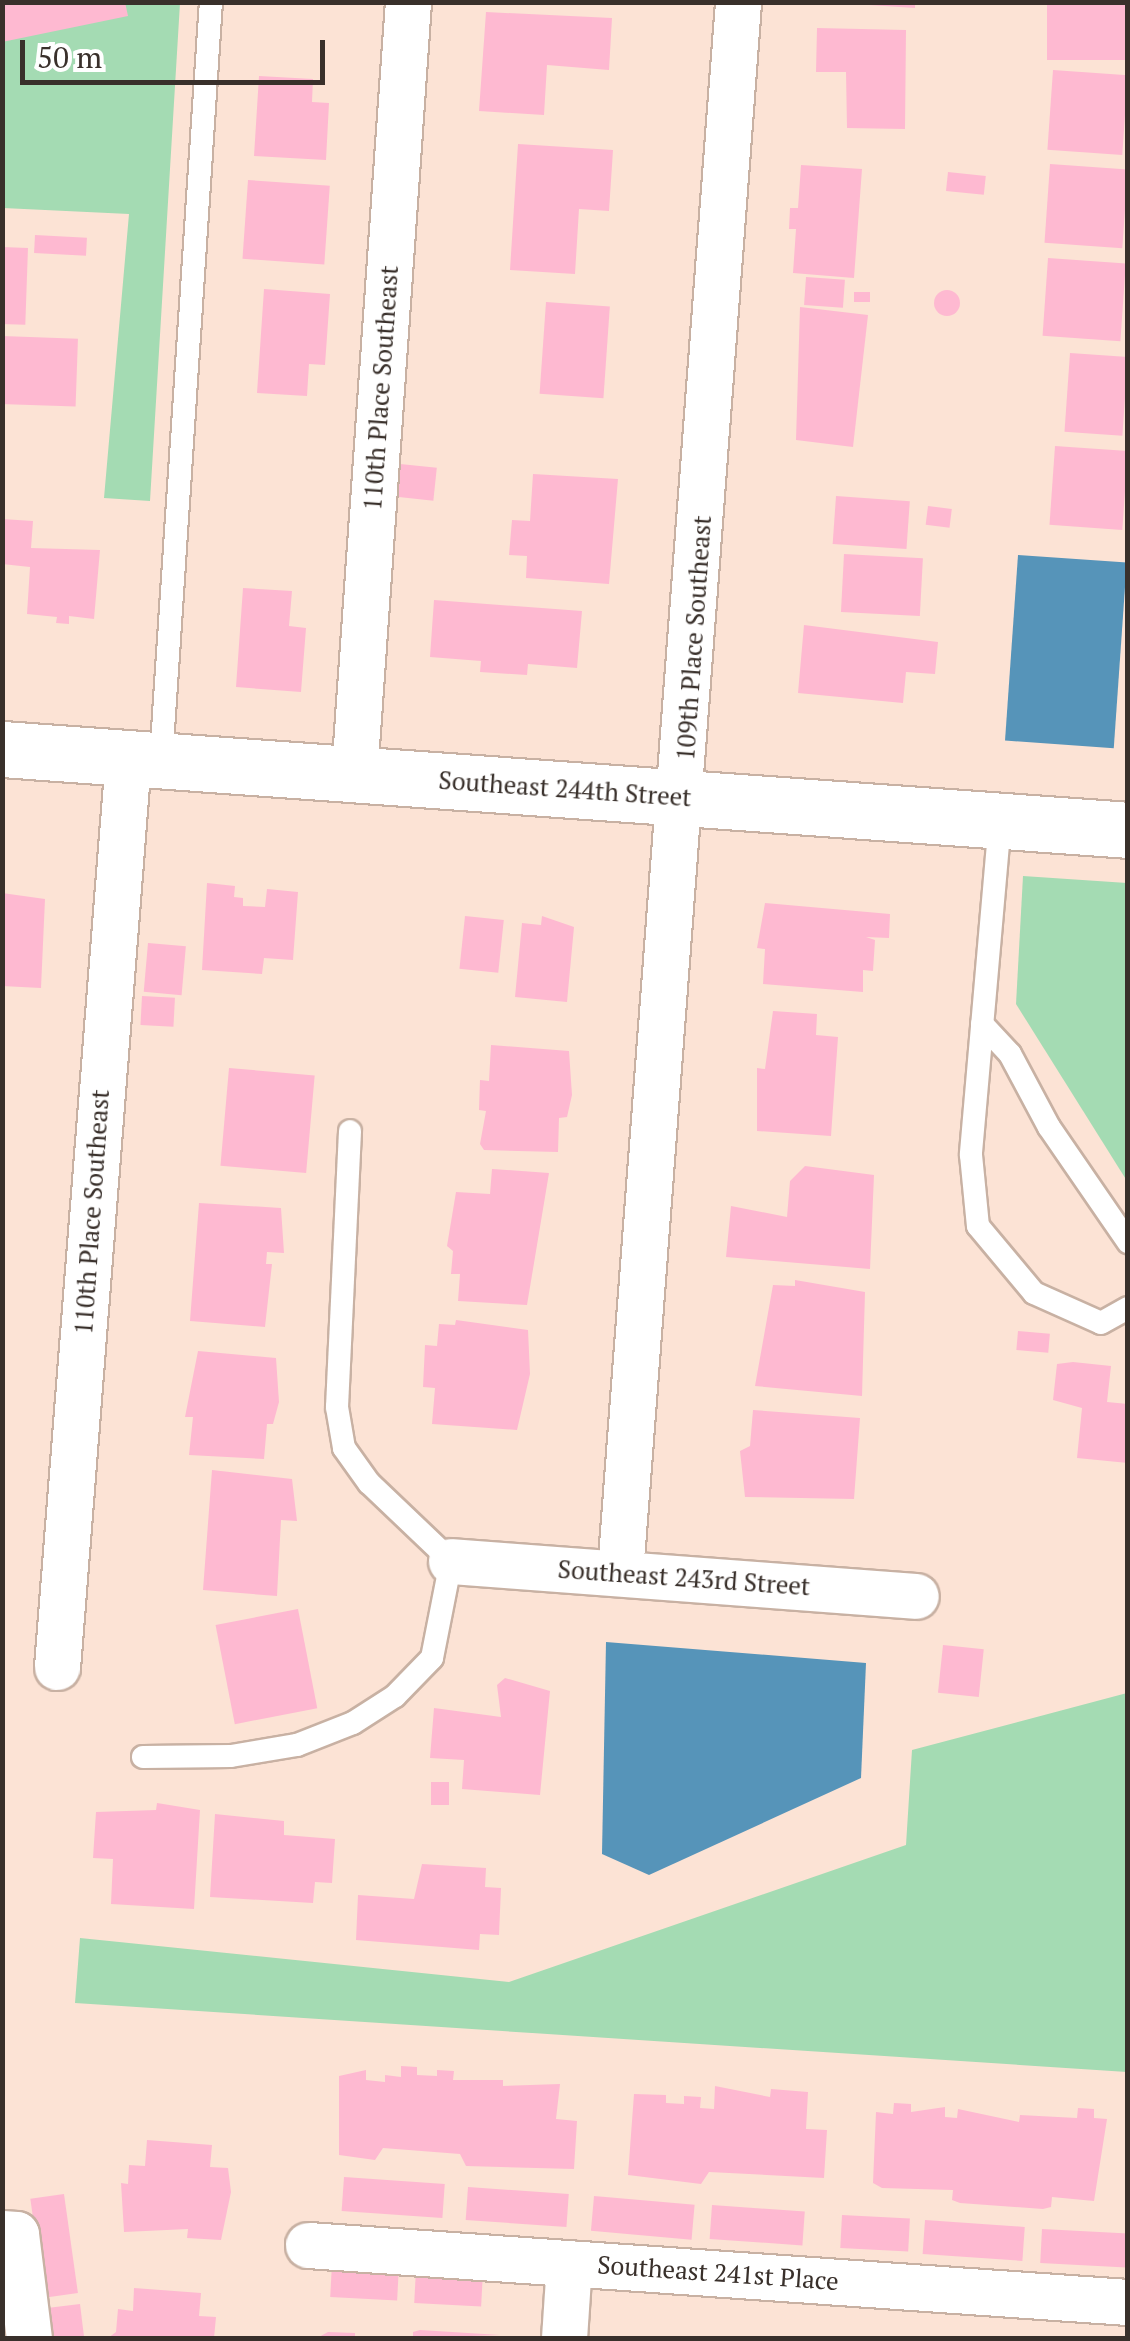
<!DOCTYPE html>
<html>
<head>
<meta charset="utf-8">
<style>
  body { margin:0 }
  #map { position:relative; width:1130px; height:2341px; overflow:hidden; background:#fce3d5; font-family:"PT Serif",serif }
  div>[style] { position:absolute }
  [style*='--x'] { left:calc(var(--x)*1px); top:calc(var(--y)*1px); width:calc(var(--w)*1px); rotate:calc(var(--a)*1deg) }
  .green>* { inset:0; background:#a4dbb3 }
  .water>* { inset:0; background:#5694b9; transform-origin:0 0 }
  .building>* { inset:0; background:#feb9d1; transform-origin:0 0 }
  .round { border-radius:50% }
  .roads { filter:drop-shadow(2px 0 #c8b1a3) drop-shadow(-2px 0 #c8b1a3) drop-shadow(0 2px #c8b1a3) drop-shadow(0 -2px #c8b1a3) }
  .lane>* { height:22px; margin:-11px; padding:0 11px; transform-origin:11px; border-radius:11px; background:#fff }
  .street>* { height:45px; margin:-22.5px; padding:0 22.5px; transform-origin:22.5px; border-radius:22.5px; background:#fff }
  .secondary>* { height:55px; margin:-27.5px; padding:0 27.5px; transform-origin:27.5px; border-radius:27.5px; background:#fff }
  span { translate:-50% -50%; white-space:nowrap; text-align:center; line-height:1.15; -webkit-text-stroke:8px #fff; paint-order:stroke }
  .street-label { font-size:25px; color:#39302b }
  .frame { position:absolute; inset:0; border:5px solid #39302b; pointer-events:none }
  .scale { position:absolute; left:20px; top:40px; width:305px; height:45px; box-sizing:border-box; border:5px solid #39302b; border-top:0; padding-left:12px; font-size:30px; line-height:35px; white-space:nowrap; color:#39302b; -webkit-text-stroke:8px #fff; paint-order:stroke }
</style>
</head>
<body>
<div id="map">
  <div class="green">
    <div style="clip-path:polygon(3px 3px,180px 3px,150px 501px,104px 498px,129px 214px,3px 208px)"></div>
    <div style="clip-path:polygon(1023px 876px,1127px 883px,1127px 1181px,1016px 1004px)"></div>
    <div style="clip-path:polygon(1127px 1693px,1127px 2072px,75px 2003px,80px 1938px,509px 1982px,906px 1845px,912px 1750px)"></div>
  </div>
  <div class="water">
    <div style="left:1018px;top:555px;width:109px;height:186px;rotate:4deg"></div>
    <div style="clip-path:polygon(606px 1642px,866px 1663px,861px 1778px,649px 1875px,602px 1854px)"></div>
  </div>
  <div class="building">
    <div style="clip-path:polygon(2px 2px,125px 2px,128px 16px,2px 42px)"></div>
    <div style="clip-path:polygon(869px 2px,915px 2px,915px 8px,869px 5px)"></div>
    <div style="left:1047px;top:2px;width:81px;height:58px"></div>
    <div style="clip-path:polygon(486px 12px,612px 18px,609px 70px,547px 65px,544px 115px,479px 111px)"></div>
    <div style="clip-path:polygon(817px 28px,906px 30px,905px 129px,847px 128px,846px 72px,816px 72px)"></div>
    <div style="left:1053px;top:70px;width:75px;height:80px;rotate:4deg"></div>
    <div style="clip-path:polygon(259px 76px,313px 79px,312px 102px,329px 103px,326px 160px,254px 156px)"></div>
    <div style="clip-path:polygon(518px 144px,613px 150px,609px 211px,579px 209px,575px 274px,510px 270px)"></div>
    <div style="left:1050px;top:164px;width:78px;height:79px;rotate:4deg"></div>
    <div style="clip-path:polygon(801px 165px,862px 169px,854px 278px,793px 273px,796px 229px,789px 229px,790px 208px,798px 208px)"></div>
    <div style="left:948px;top:172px;width:38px;height:19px;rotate:6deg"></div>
    <div style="left:248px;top:180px;width:82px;height:79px;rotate:4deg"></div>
    <div style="left:35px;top:235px;width:52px;height:18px;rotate:3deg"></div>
    <div style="left:2px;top:247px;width:26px;height:77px;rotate:2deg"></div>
    <div style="left:1048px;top:258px;width:78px;height:78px;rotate:4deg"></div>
    <div style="left:806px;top:277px;width:39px;height:28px;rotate:4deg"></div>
    <div style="clip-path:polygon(264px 289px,330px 294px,325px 365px,309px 364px,307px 396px,257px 393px)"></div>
    <div class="round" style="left:934px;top:290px;width:26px;height:26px"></div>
    <div style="left:854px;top:292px;width:16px;height:10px"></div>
    <div style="left:546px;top:302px;width:64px;height:92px;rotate:4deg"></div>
    <div style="clip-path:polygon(800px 307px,868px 315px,853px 447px,796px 440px)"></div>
    <div style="left:2px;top:336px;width:76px;height:68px;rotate:2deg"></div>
    <div style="left:1070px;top:353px;width:58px;height:79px;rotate:4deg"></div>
    <div style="left:1055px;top:446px;width:73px;height:79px;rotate:4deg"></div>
    <div style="left:400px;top:464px;width:37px;height:33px;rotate:6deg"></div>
    <div style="clip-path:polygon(533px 474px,618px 479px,609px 584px,526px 578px,527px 556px,509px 555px,512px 520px,530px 521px)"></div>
    <div style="left:836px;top:496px;width:74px;height:48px;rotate:4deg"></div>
    <div style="left:928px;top:506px;width:24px;height:19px;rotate:7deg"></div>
    <div style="clip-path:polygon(2px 519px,33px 521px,31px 548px,100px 550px,94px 619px,69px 616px,69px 624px,56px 623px,57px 617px,27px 614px,30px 567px,2px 564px)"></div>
    <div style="left:844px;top:554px;width:79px;height:58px;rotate:3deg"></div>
    <div style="clip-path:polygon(243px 588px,292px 591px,289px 626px,306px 628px,301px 692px,236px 687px)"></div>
    <div style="clip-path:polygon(434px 600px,582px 611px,577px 668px,528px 664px,527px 675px,480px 672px,481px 661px,430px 657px)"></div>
    <div style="clip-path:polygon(804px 625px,938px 642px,935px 674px,906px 672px,903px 703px,798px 693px)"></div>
    <div style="clip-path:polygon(207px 883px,235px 886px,234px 897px,243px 898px,243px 906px,265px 907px,267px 889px,298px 892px,293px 960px,264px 958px,262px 974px,202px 970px)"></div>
    <div style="clip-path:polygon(2px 893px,45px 899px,41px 988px,2px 986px)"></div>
    <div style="clip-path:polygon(765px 903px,890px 914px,889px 938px,866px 937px,875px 940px,873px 971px,863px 970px,863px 992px,763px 984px,765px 949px,757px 948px)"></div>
    <div style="left:465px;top:916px;width:39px;height:53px;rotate:6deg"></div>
    <div style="clip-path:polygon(542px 916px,574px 927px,567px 1002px,515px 997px,522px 923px,541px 925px)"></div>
    <div style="left:148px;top:943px;width:38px;height:49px;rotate:5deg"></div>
    <div style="left:142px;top:996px;width:33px;height:29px;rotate:3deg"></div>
    <div style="clip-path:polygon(773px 1011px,817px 1014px,816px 1035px,838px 1037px,831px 1136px,757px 1131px,757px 1068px,765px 1069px)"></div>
    <div style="clip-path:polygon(491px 1045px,569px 1051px,572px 1095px,567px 1117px,559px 1118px,558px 1152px,484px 1150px,480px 1144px,486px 1111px,479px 1110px,480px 1080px,489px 1081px)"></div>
    <div style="left:229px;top:1068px;width:86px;height:98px;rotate:5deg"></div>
    <div style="clip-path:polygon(805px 1166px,874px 1175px,870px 1269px,726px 1257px,731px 1206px,787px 1217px,790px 1181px)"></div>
    <div style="clip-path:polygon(492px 1169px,549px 1173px,527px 1305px,458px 1301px,460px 1274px,451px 1274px,453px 1251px,447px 1246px,456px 1192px,490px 1194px)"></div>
    <div style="clip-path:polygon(199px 1203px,281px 1208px,284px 1253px,267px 1252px,266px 1264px,272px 1264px,265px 1327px,190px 1321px)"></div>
    <div style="clip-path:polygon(795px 1280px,865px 1292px,862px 1396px,755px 1386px,773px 1285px,795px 1286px)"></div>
    <div style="clip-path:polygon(456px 1320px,528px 1330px,530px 1374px,517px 1430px,432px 1424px,435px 1388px,423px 1387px,425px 1345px,437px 1346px,439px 1324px,455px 1325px)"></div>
    <div style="left:1018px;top:1331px;width:32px;height:19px;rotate:5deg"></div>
    <div style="clip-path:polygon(198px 1351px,276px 1358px,279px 1402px,273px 1424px,267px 1424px,264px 1459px,189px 1455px,193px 1417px,185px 1417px)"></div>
    <div style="clip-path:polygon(1073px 1362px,1111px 1366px,1107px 1402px,1128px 1404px,1128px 1463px,1077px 1458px,1082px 1408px,1053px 1400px,1057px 1364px)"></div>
    <div style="clip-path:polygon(753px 1410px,860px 1418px,854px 1499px,745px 1497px,740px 1451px,750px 1446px)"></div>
    <div style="clip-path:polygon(212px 1470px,292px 1479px,297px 1521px,281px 1520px,277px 1596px,203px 1590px)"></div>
    <div style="left:298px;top:1609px;width:101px;height:84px;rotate:79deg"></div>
    <div style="left:943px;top:1645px;width:41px;height:48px;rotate:6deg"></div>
    <div style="clip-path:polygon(505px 1678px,550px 1691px,540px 1795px,462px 1789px,464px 1760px,430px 1758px,434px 1708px,501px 1717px,497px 1685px)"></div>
    <div style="left:431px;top:1782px;width:18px;height:23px"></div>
    <div style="clip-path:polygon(157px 1803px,200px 1810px,194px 1909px,111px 1904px,113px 1859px,93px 1858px,96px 1812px,156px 1810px)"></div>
    <div style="clip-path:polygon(215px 1814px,284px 1821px,284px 1835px,335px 1839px,332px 1883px,315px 1882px,313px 1903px,210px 1897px)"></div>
    <div style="clip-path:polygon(422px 1864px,486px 1868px,485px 1887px,501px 1888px,499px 1935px,480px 1934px,479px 1950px,356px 1940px,358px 1895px,414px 1899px)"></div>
    <div style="clip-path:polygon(401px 2066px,417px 2067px,417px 2075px,437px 2076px,437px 2070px,454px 2071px,453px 2080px,503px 2080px,503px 2086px,560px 2084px,556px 2119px,577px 2121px,574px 2169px,466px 2166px,460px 2154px,383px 2148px,375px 2160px,339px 2155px,339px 2076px,366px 2070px,366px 2080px,385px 2082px,385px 2075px,401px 2077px)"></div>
    <div style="clip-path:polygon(715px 2086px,770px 2097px,771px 2089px,808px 2092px,806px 2129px,827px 2130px,824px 2178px,709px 2172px,701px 2184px,628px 2175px,634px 2094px,666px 2095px,666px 2103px,684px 2104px,684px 2096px,701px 2097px,700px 2108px,714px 2109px)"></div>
    <div style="clip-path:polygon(894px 2103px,911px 2104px,911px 2112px,945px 2107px,945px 2117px,957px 2118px,958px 2109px,1019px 2122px,1020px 2115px,1077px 2118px,1078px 2108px,1094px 2109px,1094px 2118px,1107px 2119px,1094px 2201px,1052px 2197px,1051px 2207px,1043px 2209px,960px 2203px,952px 2200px,953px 2190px,882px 2188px,873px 2183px,876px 2112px,893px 2114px)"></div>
    <div style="clip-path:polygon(147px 2140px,212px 2145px,210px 2167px,228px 2168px,231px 2192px,221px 2240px,187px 2238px,188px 2229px,124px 2232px,121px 2183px,128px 2184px,129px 2165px,145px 2166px)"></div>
    <div style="left:344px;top:2177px;width:101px;height:34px;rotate:4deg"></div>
    <div style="left:468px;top:2187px;width:101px;height:33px;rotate:4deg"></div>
    <div style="left:64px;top:2194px;width:100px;height:34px;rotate:82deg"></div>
    <div style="left:594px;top:2196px;width:101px;height:35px;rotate:5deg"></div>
    <div style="left:712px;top:2205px;width:93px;height:34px;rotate:4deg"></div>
    <div style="left:842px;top:2215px;width:68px;height:33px;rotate:3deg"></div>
    <div style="left:925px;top:2220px;width:100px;height:34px;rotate:4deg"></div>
    <div style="left:1042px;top:2229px;width:86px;height:34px;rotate:3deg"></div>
    <div style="left:332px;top:2263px;width:67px;height:34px;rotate:3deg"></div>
    <div style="left:416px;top:2269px;width:67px;height:34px;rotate:3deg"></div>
    <div style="clip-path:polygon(134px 2288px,201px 2293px,199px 2316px,216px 2317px,214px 2338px,108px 2338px,116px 2332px,118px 2309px,133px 2311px)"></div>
    <div style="left:80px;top:2304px;width:34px;height:33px;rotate:83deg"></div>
    <div style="clip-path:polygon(413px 2332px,420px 2330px,500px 2335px,413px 2338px)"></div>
    <div style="clip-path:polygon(355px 2333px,355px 2338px,317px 2338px,328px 2332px)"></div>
  </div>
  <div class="roads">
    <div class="lane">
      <div style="--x:161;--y:760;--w:760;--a:-86.23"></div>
      <div style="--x:1000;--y:821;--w:335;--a:95"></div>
      <div style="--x:971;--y:1155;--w:71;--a:84.4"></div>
      <div style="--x:978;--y:1226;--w:87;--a:50.1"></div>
      <div style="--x:1034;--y:1293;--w:73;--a:24.1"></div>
      <div style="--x:1101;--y:1323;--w:31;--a:-29"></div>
      <div style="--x:982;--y:1024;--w:41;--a:47"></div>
      <div style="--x:1010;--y:1054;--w:83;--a:61.9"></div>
      <div style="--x:1049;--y:1127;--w:140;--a:55.5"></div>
      <div style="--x:143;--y:1757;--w:88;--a:-0.7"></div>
      <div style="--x:231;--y:1756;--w:67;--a:-9.5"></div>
      <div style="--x:297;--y:1745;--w:60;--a:-21.4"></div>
      <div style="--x:353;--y:1723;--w:50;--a:-32.7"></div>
      <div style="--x:395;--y:1696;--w:53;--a:-45.8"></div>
      <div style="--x:432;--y:1658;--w:99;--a:-78.9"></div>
      <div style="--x:451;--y:1561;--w:113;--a:-136.4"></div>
      <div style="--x:369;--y:1483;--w:43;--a:-125.5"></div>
      <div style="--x:344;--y:1448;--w:42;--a:-99.7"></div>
      <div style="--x:337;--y:1407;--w:276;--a:-87.3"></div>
    </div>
    <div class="street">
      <div style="--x:354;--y:774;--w:774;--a:-86"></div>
      <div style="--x:451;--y:1561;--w:466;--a:4.3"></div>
      <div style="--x:620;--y:1572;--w:1574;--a:-85.7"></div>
      <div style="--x:57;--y:1667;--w:912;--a:-85.53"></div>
      <div style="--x:2;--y:2233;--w:14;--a:4"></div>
      <div style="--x:16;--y:2234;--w:105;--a:82.9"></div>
      <div style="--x:308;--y:2245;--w:822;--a:3.98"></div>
      <div style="--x:564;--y:2338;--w:75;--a:-86.2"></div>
    </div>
    <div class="secondary">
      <div style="--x:2;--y:749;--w:1129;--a:4.11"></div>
    </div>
  </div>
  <div class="street-label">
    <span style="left:381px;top:388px;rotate:-86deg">110th Place Southeast</span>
    <span style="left:694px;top:638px;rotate:-86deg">109th Place Southeast</span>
    <span style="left:565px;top:789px;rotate:4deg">Southeast 244th Street</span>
    <span style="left:92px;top:1212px;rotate:-86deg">110th Place Southeast</span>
    <span style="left:684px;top:1578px;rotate:4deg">Southeast 243rd Street</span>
    <span style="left:718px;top:2273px;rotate:4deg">Southeast 241st Place</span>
  </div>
  <div class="frame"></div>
  <div class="scale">50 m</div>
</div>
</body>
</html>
